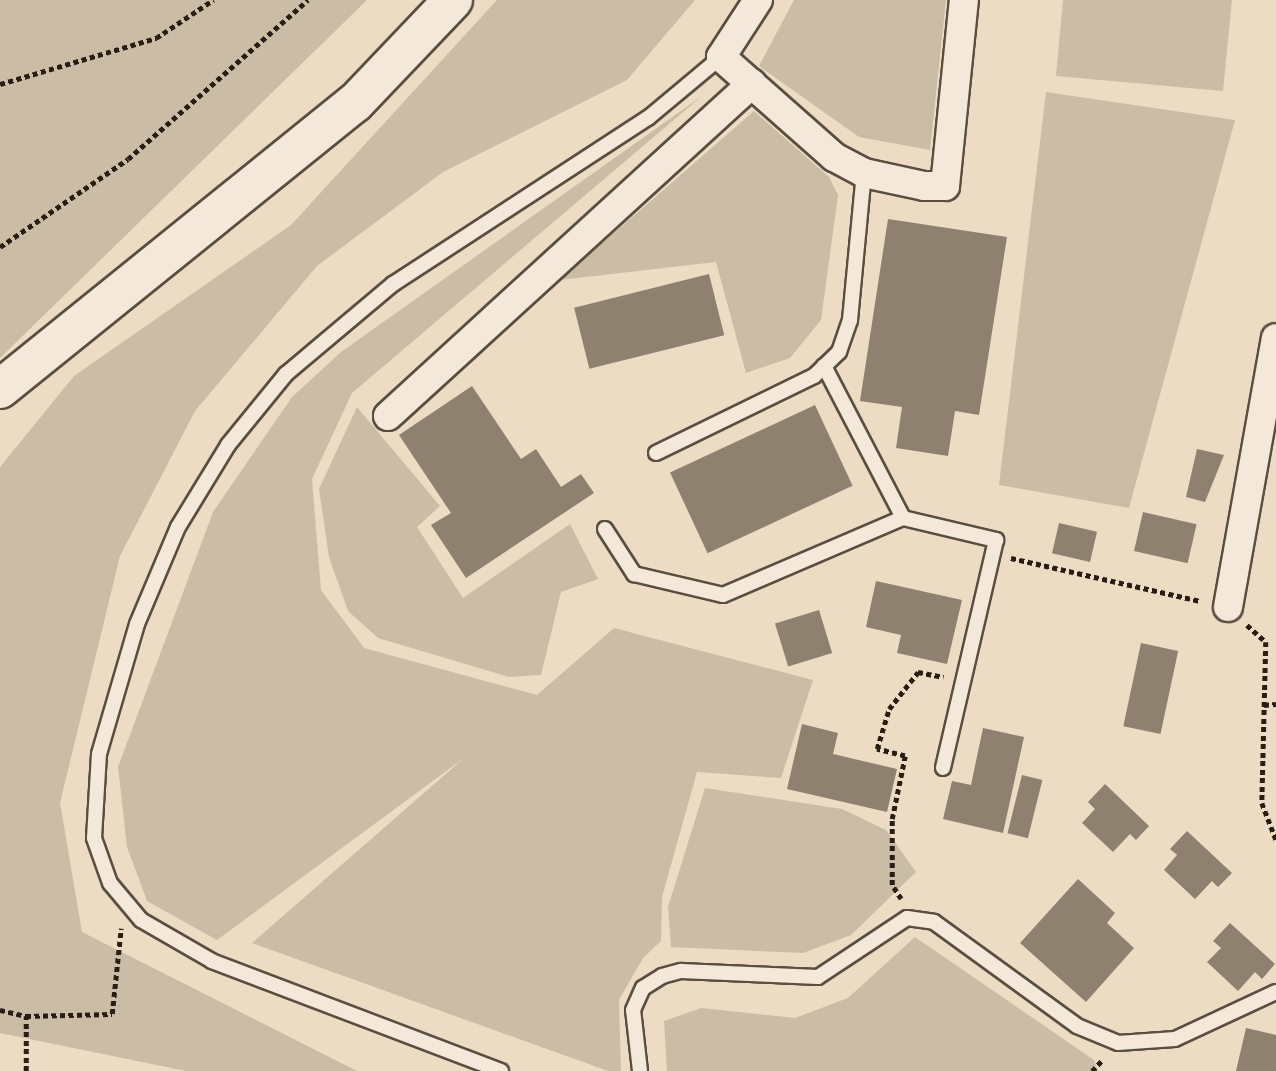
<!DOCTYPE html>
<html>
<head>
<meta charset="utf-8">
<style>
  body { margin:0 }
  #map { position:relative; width:1276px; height:1071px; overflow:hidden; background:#ecdcc4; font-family:"Gentium Book Plus",serif }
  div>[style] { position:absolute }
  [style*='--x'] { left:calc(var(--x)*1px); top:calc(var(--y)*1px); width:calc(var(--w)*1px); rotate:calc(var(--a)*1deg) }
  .green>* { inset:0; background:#cbbca6 }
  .building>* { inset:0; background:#8e8170; transform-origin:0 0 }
  .path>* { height:4.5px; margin-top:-2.25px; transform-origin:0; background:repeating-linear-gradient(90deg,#281e14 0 5px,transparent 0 8.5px) }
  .roads { filter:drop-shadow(2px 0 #594e40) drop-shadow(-2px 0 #594e40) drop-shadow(0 2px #594e40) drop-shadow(0 -2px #594e40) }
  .lane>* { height:14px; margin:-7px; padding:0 7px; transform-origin:7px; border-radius:7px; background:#f3e8d9 }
  .street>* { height:28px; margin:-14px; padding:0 14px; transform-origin:14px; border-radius:14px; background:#f3e8d9 }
  .secondary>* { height:38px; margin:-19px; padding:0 19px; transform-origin:19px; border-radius:19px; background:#f3e8d9 }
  span { translate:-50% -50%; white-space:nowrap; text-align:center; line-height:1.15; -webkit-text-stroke:7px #f3e8d9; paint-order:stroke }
</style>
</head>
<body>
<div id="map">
  <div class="green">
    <div style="clip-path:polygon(0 0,367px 0,0 358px)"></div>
    <div style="clip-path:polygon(497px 0,695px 0,627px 80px,443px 172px,317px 266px,195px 411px,120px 556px,60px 803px,82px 932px,357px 1071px,186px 1071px,0 1033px,0 467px,74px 376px,291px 225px)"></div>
    <div style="clip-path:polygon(794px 0,946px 0,930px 150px,859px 137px,759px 66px)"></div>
    <div style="clip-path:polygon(1063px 0,1232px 0,1223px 91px,1056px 76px)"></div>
    <div style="clip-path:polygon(1046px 92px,1235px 120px,1129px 508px,999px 485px)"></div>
    <div style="clip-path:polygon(702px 96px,352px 393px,312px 479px,321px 590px,364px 648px,537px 695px,614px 628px,813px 680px,781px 778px,697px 772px,662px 897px,661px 941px,643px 958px,619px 1000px,621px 1071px,608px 1071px,252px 943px,464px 758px,217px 940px,147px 901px,127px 847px,118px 767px,213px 512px,292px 397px,341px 352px)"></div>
    <div style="clip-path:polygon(754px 111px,829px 177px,838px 195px,821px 320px,790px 358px,746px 373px,716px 262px,560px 280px)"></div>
    <div style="clip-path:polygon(357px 407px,440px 506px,417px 527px,463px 598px,570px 524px,598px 579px,561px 592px,541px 675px,509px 677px,378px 638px,348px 611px,329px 557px,319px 489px)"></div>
    <div style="clip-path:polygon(705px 788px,842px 809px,886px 830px,916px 872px,851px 935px,803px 953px,671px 947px,668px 907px)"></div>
    <div style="clip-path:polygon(915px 937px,1094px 1060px,1098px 1071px,667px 1071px,664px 1021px,701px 1008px,795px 1018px,848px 998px)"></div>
  </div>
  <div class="building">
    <div style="clip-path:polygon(888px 219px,1007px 237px,979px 415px,955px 411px,948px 456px,896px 448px,902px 407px,860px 401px)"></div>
    <div style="left:709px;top:274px;width:63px;height:139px;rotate:76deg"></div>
    <div style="clip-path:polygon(472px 386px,521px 459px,536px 449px,561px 487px,581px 474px,594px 493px,466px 578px,431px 525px,451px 513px,399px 435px)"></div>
    <div style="left:815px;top:405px;width:89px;height:160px;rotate:65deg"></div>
    <div style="clip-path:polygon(1197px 449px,1224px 455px,1205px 502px,1186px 497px)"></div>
    <div style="left:1143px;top:512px;width:55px;height:40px;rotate:13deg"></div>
    <div style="left:1059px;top:523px;width:39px;height:31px;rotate:13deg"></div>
    <div style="clip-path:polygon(876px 581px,962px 600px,947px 664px,897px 653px,901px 635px,866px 627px)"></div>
    <div style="left:819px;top:610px;width:45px;height:46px;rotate:73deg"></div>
    <div style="left:1141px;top:643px;width:38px;height:85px;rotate:12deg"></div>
    <div style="clip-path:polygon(802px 724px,838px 733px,833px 754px,897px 769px,887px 812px,787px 789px)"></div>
    <div style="clip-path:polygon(983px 728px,1024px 737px,1003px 833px,943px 819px,952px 781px,971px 785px)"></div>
    <div style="left:1022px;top:775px;width:21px;height:60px;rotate:14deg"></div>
    <div style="clip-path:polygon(1105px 784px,1149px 826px,1136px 840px,1130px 834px,1113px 852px,1082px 823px,1095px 809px,1088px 802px)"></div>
    <div style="clip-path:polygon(1187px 831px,1232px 873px,1218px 887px,1212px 881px,1195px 899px,1164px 870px,1177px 855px,1170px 849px)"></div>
    <div style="clip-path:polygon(1078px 879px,1115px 913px,1107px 923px,1134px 948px,1086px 1002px,1020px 943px)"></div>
    <div style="clip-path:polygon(1230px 923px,1275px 964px,1262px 979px,1255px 972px,1238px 991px,1207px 962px,1221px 948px,1213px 941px)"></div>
    <div style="clip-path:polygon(1246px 1028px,1276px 1035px,1276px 1071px,1236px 1071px)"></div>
  </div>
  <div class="path">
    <div style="--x:0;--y:84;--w:163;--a:-16.4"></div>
    <div style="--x:156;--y:38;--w:69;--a:-33.7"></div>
    <div style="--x:0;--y:247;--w:155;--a:-34.5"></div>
    <div style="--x:128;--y:159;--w:240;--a:-41.5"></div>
    <div style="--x:1011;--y:558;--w:194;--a:12.8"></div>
    <div style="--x:1247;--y:625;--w:25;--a:42"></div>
    <div style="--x:1266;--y:642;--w:161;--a:91.4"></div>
    <div style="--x:1262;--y:803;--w:40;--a:69"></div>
    <div style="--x:1264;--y:705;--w:12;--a:-5"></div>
    <div style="--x:901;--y:899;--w:17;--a:-123"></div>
    <div style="--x:892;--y:885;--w:66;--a:-90"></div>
    <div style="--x:892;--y:819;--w:64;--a:-78.3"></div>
    <div style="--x:905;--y:756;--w:29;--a:-166"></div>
    <div style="--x:877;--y:749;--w:42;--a:-73.3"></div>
    <div style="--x:889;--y:709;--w:47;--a:-51.9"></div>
    <div style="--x:918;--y:672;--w:26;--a:11"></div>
    <div style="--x:0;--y:1010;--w:27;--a:13"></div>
    <div style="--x:26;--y:1071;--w:55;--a:-90"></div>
    <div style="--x:26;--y:1016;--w:86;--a:-1.3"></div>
    <div style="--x:112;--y:1014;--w:86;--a:-84"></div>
    <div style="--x:1092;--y:1071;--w:16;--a:-47"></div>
  </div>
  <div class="roads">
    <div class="lane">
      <div style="--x:824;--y:366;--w:171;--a:62.5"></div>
      <div style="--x:903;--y:518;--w:96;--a:13.3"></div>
      <div style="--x:996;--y:540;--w:234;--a:103.1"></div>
      <div style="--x:656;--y:453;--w:176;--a:-26"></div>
      <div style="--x:814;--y:376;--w:35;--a:-44"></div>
      <div style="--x:839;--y:352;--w:34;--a:-71"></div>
      <div style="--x:850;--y:320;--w:148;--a:-84.6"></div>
      <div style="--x:605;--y:529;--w:54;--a:57.2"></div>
      <div style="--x:634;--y:574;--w:91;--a:13.3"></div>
      <div style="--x:723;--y:595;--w:196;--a:-23.2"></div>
      <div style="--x:501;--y:1071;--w:309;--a:-159.2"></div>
      <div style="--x:212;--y:961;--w:82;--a:-150"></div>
      <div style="--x:141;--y:920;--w:48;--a:-130"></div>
      <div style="--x:110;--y:883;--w:48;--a:-109.6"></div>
      <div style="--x:94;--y:838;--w:84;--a:-86.6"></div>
      <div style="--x:99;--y:754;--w:135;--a:-73.7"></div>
      <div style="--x:137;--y:624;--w:105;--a:-67.1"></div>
      <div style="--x:178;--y:527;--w:96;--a:-58.6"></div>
      <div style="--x:228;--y:445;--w:92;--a:-50.8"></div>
      <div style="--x:286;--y:374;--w:140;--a:-40.1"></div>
      <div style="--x:393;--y:284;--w:304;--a:-33.1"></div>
      <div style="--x:648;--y:118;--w:95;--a:-39.9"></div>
      <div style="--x:640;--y:1071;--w:61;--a:-96.5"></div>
      <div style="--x:633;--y:1010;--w:24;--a:-66"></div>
      <div style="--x:643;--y:988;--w:22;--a:-32"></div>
      <div style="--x:662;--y:976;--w:20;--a:-15"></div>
      <div style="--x:681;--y:971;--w:137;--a:2.5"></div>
      <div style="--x:818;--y:977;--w:107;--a:-33.5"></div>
      <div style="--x:907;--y:918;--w:27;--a:8"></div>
      <div style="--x:934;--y:922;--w:177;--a:36"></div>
      <div style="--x:1077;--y:1026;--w:44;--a:22.5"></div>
      <div style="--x:1118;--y:1043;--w:57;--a:-4"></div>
      <div style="--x:1175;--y:1039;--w:111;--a:-25"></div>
    </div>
    <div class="street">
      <div style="--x:758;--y:0;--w:68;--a:123"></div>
      <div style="--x:721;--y:57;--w:151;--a:41.5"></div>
      <div style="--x:834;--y:157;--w:34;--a:28"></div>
      <div style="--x:864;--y:173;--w:61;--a:12.2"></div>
      <div style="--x:924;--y:186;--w:21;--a:0"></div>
      <div style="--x:945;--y:186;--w:187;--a:-84.2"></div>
      <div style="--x:388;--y:416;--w:493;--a:-42.4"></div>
      <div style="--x:1228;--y:607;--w:273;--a:-79.9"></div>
    </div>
    <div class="secondary">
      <div style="--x:0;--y:389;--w:456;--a:-38.9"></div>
      <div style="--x:355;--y:103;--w:142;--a:-46.4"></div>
    </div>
  </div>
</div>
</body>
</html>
